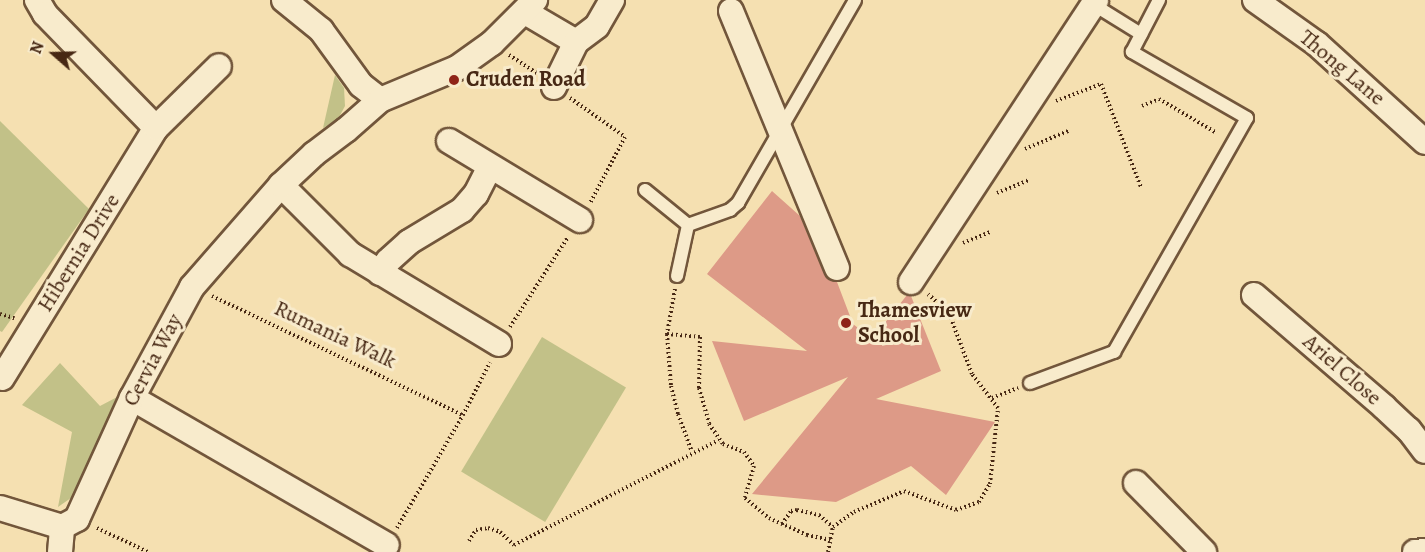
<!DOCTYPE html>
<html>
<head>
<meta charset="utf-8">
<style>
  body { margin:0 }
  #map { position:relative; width:1425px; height:552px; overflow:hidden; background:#f5e0b1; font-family:Alegreya,serif }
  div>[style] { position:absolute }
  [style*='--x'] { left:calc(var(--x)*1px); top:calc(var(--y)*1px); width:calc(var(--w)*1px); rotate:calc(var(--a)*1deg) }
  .green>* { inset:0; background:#c2c188; transform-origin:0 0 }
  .building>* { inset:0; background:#dd9a87 }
  .path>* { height:4px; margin-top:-2px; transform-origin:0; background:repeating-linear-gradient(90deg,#472814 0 1.5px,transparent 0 4.5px) }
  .roads { filter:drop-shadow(2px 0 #72563b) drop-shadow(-2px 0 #72563b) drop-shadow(0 2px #72563b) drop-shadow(0 -2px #72563b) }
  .lane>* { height:12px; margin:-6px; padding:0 6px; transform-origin:6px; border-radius:6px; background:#f8ebcc }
  .street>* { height:24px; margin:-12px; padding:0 12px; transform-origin:12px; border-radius:12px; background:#f8ebcc }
  .dots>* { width:16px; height:16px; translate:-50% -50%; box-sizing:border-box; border:3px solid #f8ebcc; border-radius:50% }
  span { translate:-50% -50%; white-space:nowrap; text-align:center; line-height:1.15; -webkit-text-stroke:6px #f8ebcc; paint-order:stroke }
  .street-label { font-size:22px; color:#472814 }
  .poi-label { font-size:22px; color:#472814; font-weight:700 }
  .left { translate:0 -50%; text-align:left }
  .north { position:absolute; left:24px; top:24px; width:60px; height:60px; -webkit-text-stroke:4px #f8ebcc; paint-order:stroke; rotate:290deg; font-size:16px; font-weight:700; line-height:24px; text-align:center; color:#472814 }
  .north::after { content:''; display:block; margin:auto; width:21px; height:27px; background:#472814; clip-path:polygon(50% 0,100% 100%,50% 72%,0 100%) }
</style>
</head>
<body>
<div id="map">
  <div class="green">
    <div style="clip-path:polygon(335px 75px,344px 88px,345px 106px,338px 119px,323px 128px)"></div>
    <div style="clip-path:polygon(0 121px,89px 209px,2px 332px,0 331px)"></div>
    <div style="left:542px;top:337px;width:98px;height:157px;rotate:31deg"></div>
    <div style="clip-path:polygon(60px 363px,100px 406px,121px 395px,78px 493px,58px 507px,72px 432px,22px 405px)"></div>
  </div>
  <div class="building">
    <div style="clip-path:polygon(772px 191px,800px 216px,824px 273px,829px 280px,837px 282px,853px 324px,872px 339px,907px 295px,911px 296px,941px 371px,876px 399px,995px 422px,946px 495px,911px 466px,836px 502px,752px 494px,848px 377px,744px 421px,712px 341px,807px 351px,707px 274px)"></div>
  </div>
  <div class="path">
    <div style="--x:509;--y:55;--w:35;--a:33"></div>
    <div style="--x:570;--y:98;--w:67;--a:35.3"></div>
    <div style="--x:625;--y:137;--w:75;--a:117.9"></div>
    <div style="--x:1056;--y:101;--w:48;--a:-20.7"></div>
    <div style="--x:1101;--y:84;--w:110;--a:68.8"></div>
    <div style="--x:1142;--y:106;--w:18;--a:-22"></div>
    <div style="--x:1159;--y:99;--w:65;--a:30.5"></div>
    <div style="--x:1025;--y:149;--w:47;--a:-22.7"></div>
    <div style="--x:997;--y:193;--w:35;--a:-22"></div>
    <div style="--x:963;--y:243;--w:29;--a:-22"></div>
    <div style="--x:675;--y:289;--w:46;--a:100.1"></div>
    <div style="--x:667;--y:334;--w:52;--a:85.6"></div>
    <div style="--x:671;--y:386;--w:29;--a:76"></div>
    <div style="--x:678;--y:414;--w:40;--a:69.8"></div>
    <div style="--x:212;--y:296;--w:278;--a:25.4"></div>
    <div style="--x:0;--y:314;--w:15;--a:16"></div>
    <div style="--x:510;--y:327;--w:107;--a:-57.2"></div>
    <div style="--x:667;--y:334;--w:33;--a:5"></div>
    <div style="--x:700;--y:337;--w:51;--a:91.1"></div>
    <div style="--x:699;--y:388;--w:37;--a:74"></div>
    <div style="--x:709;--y:424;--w:24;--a:55"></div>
    <div style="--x:723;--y:444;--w:22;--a:21"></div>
    <div style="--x:744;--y:452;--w:17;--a:54"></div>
    <div style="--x:754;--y:466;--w:33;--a:106"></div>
    <div style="--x:745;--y:498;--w:31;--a:40"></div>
    <div style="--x:769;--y:518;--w:42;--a:24.1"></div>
    <div style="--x:807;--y:535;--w:24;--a:12"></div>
    <div style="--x:992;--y:398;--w:28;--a:-21"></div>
    <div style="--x:782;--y:524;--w:16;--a:-55"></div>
    <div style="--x:791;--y:511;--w:6;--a:-9"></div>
    <div style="--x:797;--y:510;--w:23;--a:13"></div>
    <div style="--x:819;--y:515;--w:18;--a:41"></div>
    <div style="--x:97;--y:528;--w:56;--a:25.2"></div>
    <div style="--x:397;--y:528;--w:131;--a:-59.7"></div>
    <div style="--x:463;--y:415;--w:59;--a:-63"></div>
    <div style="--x:469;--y:541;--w:13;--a:-58"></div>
    <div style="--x:476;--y:530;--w:12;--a:-9"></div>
    <div style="--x:488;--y:528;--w:13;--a:18"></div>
    <div style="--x:500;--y:532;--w:19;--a:43"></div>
    <div style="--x:514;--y:545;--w:230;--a:-27.1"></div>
    <div style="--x:828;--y:552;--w:25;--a:-79"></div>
    <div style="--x:833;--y:527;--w:26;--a:-36"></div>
    <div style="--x:854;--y:512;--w:54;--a:-22.8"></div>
    <div style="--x:904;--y:491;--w:55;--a:20.1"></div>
    <div style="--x:956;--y:510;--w:24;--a:-19"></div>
    <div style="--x:979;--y:502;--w:21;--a:-59"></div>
    <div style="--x:990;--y:484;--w:76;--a:-84"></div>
    <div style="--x:998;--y:408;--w:43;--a:-127.4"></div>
    <div style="--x:972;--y:374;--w:65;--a:-110.7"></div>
    <div style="--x:949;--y:313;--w:28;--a:-138"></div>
  </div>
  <div class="roads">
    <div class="lane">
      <div style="--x:1091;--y:3;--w:59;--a:31.8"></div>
      <div style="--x:645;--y:190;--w:55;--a:39.1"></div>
      <div style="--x:677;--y:276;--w:52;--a:-77.8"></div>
      <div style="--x:688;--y:225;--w:45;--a:-19.7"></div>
      <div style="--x:730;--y:210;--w:11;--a:-41"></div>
      <div style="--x:738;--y:203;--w:234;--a:-60"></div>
      <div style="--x:1030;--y:383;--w:90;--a:-20.3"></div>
      <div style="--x:1114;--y:352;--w:269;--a:-60.4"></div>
      <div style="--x:1247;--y:118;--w:133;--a:-150.1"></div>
      <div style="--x:1132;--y:52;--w:59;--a:-62.6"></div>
    </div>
    <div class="street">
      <div style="--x:37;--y:0;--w:16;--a:60"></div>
      <div style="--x:45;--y:14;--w:159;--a:45.8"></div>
      <div style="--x:284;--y:0;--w:48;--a:39"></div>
      <div style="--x:321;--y:30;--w:68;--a:54"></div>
      <div style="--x:361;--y:85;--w:24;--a:38"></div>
      <div style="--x:1255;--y:0;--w:76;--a:35.4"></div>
      <div style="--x:1317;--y:44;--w:146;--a:42.2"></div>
      <div style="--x:731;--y:11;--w:278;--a:67.6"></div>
      <div style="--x:525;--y:12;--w:59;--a:30.5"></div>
      <div style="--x:576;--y:42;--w:26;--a:-37"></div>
      <div style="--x:597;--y:26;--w:30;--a:-60"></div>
      <div style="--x:554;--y:87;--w:50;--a:-63.9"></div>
      <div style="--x:449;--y:141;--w:153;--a:31.1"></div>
      <div style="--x:281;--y:185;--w:98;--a:45"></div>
      <div style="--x:350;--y:254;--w:174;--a:31.1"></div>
      <div style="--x:380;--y:273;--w:14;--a:-56"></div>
      <div style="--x:388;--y:261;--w:28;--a:-42"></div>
      <div style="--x:409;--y:242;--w:62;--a:-31.1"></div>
      <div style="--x:462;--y:210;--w:21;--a:-49"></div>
      <div style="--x:476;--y:194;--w:30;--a:-63"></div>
      <div style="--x:911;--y:282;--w:337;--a:-56.7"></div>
      <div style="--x:1254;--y:295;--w:172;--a:40.7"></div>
      <div style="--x:1384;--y:407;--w:34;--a:43"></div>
      <div style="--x:1409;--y:430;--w:26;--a:53"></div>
      <div style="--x:2;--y:378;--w:294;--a:-58.4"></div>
      <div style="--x:156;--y:128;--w:88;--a:-44.5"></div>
      <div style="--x:132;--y:398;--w:294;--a:30"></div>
      <div style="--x:1136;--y:483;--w:97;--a:45.4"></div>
      <div style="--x:0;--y:508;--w:65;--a:17"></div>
      <div style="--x:60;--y:552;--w:25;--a:-85"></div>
      <div style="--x:62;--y:527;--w:17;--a:-28"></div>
      <div style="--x:77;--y:519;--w:133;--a:-65.6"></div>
      <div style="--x:132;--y:398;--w:126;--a:-61.6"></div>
      <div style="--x:192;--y:287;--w:135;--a:-48.9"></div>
      <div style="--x:281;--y:185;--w:45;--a:-43.2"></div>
      <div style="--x:314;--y:154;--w:40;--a:-37"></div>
      <div style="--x:346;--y:130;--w:45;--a:-41.4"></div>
      <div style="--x:380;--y:100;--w:83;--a:-22.6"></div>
      <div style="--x:457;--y:68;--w:43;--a:-35.5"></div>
      <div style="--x:492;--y:43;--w:61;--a:-45"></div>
      <div style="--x:1415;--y:552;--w:10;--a:-6"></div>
    </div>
  </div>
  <div class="dots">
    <div style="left:454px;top:80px;background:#8f2418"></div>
    <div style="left:846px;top:323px;background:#8f2418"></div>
  </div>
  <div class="street-label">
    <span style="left:1342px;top:68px;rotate:40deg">Thong Lane</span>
    <span style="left:79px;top:253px;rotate:-58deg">Hibernia Drive</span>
    <span style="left:335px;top:335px;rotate:25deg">Rumania Walk</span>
    <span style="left:153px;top:360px;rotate:-62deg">Cervia Way</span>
    <span style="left:1342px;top:370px;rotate:41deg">Ariel Close</span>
  </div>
  <div class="poi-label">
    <span class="left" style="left:466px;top:80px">Cruden Road</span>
    <span class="left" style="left:858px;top:323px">Thamesview<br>School</span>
  </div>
  <div class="north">N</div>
</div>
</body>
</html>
